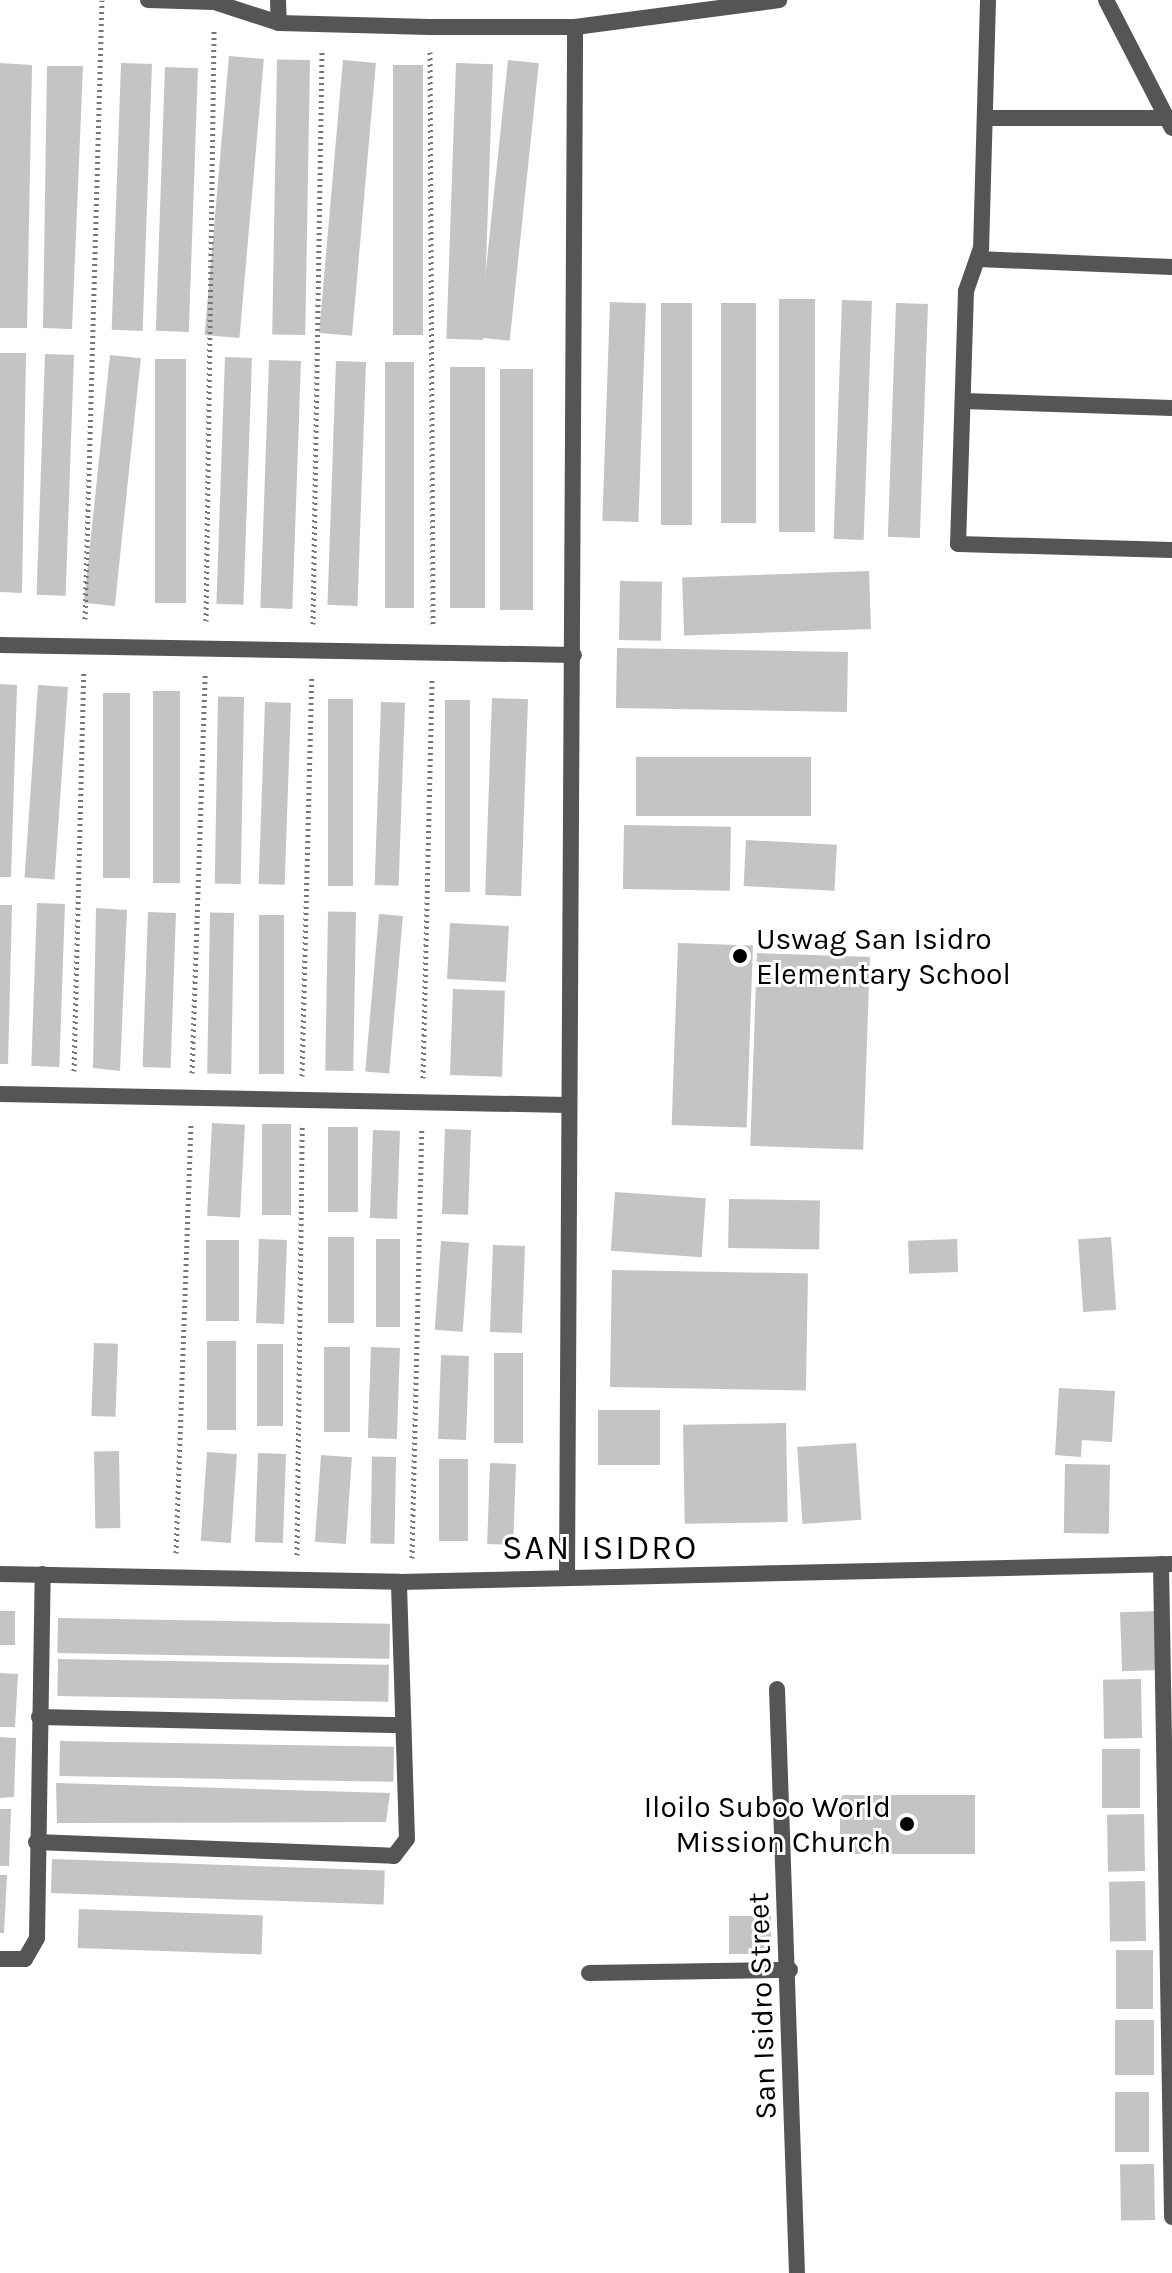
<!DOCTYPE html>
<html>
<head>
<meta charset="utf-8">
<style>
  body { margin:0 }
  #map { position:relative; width:1172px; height:2273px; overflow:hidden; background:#fff; font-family:Karla,sans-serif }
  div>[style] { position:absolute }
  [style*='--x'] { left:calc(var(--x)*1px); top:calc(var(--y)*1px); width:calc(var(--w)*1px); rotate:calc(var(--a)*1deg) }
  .building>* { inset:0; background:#c4c4c4; transform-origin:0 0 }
  .path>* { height:5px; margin-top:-2.5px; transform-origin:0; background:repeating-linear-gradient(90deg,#777 0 2px,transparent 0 6px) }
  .street>* { height:16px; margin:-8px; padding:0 8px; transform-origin:8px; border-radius:8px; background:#555 }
  .dots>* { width:22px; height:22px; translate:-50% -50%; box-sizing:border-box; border:4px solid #fff; border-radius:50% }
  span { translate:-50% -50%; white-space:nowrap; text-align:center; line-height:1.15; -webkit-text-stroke:6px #fff; paint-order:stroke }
  .poi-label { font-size:30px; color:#000 }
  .left { translate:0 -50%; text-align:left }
  .right { translate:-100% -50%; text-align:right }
  .street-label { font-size:30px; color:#000 }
  .quarter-label { font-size:34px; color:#000; letter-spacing:2px }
</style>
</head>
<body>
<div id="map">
  <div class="building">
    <div style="left:229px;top:56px;width:35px;height:280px;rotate:5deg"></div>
    <div style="left:310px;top:60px;width:275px;height:33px;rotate:91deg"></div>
    <div style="left:343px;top:60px;width:33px;height:274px;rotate:5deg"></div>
    <div style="left:508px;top:60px;width:31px;height:279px;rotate:6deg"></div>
    <div style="clip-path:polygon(0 63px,32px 65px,27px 328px,0 328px)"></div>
    <div style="left:121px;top:63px;width:31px;height:267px;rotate:2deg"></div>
    <div style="left:456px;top:63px;width:37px;height:276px;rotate:2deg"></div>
    <div style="left:393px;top:65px;width:30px;height:270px"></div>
    <div style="clip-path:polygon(47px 66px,83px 66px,72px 329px,43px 328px)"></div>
    <div style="left:165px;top:67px;width:33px;height:264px;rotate:2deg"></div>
    <div style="left:779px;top:299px;width:36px;height:233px"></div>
    <div style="left:842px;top:300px;width:30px;height:239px;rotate:2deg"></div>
    <div style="left:610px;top:302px;width:36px;height:219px;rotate:2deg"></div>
    <div style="left:661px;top:303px;width:31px;height:222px"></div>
    <div style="left:721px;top:303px;width:35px;height:220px"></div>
    <div style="left:896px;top:303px;width:32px;height:234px;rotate:2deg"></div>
    <div style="clip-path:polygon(0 353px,26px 353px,22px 593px,0 592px)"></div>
    <div style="left:45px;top:354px;width:29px;height:241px;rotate:2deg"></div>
    <div style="left:110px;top:355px;width:31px;height:249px;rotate:6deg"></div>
    <div style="left:225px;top:357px;width:27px;height:247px;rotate:2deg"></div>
    <div style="left:186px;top:359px;width:244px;height:31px;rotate:90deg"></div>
    <div style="left:269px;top:360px;width:32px;height:248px;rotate:2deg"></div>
    <div style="left:336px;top:361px;width:30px;height:244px;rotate:2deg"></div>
    <div style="left:385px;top:362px;width:29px;height:246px"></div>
    <div style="left:450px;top:367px;width:35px;height:241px"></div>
    <div style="left:500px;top:369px;width:33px;height:241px"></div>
    <div style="left:869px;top:571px;width:58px;height:187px;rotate:88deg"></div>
    <div style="left:620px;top:581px;width:42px;height:59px;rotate:1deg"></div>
    <div style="left:617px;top:648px;width:231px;height:60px;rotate:1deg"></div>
    <div style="clip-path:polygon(0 684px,17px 685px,11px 877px,0 877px)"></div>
    <div style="left:38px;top:685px;width:30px;height:193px;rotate:4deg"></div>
    <div style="left:153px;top:691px;width:27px;height:192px"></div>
    <div style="left:103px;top:693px;width:27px;height:185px"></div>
    <div style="left:244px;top:697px;width:187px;height:26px;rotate:91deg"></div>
    <div style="left:492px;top:698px;width:36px;height:197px;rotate:2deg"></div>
    <div style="left:328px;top:699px;width:25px;height:187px"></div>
    <div style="left:445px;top:700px;width:25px;height:192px"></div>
    <div style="left:265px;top:702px;width:26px;height:182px;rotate:2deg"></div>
    <div style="left:381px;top:702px;width:24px;height:183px;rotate:2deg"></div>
    <div style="left:811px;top:757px;width:59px;height:175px;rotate:90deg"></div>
    <div style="left:624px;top:825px;width:107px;height:64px;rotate:1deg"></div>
    <div style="left:746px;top:840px;width:91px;height:46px;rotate:3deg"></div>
    <div style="left:37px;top:903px;width:28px;height:163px;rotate:2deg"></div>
    <div style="clip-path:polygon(0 905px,12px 905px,8px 1064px,0 1064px)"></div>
    <div style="clip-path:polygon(96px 908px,127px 910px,120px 1071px,93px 1068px)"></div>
    <div style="left:148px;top:912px;width:28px;height:155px;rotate:2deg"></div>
    <div style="left:356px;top:912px;width:159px;height:28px;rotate:91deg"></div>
    <div style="left:234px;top:913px;width:161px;height:24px;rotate:91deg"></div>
    <div style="left:379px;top:914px;width:24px;height:158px;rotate:5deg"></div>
    <div style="left:259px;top:915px;width:25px;height:159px"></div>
    <div style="left:450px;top:923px;width:59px;height:56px;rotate:3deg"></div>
    <div style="left:678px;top:943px;width:75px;height:182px;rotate:2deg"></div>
    <div style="left:757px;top:953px;width:113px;height:193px;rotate:2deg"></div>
    <div style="left:453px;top:989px;width:52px;height:86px;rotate:2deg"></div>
    <div style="left:212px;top:1123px;width:33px;height:93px;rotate:3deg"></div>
    <div style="left:262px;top:1124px;width:29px;height:91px"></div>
    <div style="left:328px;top:1127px;width:30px;height:85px"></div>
    <div style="left:445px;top:1129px;width:26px;height:85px;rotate:2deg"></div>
    <div style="left:373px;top:1130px;width:27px;height:88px;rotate:2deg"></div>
    <div style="left:615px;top:1192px;width:91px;height:59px;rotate:4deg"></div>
    <div style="left:729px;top:1199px;width:91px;height:49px;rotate:1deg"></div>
    <div style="left:328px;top:1237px;width:26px;height:86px"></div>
    <div style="left:1111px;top:1237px;width:73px;height:33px;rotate:86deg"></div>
    <div style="left:259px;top:1239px;width:28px;height:84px;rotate:2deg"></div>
    <div style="left:376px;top:1239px;width:24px;height:88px"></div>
    <div style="left:957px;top:1239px;width:33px;height:49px;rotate:88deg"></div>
    <div style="left:206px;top:1240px;width:33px;height:81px"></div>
    <div style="left:441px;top:1241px;width:28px;height:89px;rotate:4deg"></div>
    <div style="left:493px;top:1245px;width:32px;height:87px;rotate:2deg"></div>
    <div style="left:612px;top:1270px;width:196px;height:117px;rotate:1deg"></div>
    <div style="left:207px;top:1341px;width:29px;height:89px"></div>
    <div style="left:94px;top:1343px;width:24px;height:73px;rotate:2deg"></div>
    <div style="left:257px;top:1344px;width:26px;height:82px"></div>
    <div style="left:350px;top:1347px;width:85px;height:26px;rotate:90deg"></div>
    <div style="left:371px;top:1347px;width:29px;height:91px;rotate:2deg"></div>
    <div style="left:494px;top:1353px;width:29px;height:90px"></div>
    <div style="left:441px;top:1355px;width:28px;height:84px;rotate:2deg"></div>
    <div style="clip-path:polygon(1059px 1388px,1115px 1391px,1112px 1442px,1082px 1440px,1081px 1457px,1055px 1455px)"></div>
    <div style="left:660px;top:1410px;width:55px;height:62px;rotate:90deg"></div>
    <div style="left:786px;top:1423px;width:99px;height:103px;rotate:89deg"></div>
    <div style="left:856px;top:1443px;width:77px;height:59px;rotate:86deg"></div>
    <div style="left:119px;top:1451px;width:77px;height:25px;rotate:89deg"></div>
    <div style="left:207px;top:1452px;width:30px;height:89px;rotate:4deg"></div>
    <div style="left:258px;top:1453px;width:28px;height:89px;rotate:2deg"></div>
    <div style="left:321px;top:1455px;width:31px;height:87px;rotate:4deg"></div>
    <div style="left:396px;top:1457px;width:87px;height:24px;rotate:91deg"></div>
    <div style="left:439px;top:1459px;width:29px;height:82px"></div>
    <div style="left:490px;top:1463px;width:26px;height:81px;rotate:2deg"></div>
    <div style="left:1065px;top:1464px;width:45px;height:69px;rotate:1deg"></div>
    <div style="left:0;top:1611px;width:15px;height:34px"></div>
    <div style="left:1158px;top:1611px;width:59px;height:38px;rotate:88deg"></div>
    <div style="left:58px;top:1618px;width:332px;height:35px;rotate:1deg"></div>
    <div style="left:58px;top:1659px;width:331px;height:37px;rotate:1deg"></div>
    <div style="clip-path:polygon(0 1673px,18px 1674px,15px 1727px,0 1727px)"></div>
    <div style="left:1141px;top:1679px;width:59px;height:38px;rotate:89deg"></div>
    <div style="clip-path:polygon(0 1737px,16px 1738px,14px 1797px,0 1798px)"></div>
    <div style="left:60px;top:1741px;width:334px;height:35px;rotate:1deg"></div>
    <div style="left:1102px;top:1749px;width:38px;height:59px"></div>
    <div style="clip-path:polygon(56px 1783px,390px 1793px,386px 1822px,57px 1823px)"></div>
    <div style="left:840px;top:1795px;width:135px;height:59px"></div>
    <div style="clip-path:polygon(0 1809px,11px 1809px,9px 1866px,0 1866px)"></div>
    <div style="left:1144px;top:1814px;width:57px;height:37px;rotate:89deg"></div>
    <div style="left:52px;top:1859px;width:333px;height:34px;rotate:2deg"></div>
    <div style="clip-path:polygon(0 1875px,7px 1875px,4px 1933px,0 1933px)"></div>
    <div style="left:1145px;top:1881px;width:60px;height:36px;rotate:89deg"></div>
    <div style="left:79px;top:1909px;width:184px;height:39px;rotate:2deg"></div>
    <div style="left:729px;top:1916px;width:42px;height:38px"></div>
    <div style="left:1116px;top:1950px;width:37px;height:59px"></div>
    <div style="left:1115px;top:2020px;width:39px;height:55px"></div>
    <div style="left:1115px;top:2092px;width:34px;height:60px"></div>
    <div style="left:1154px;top:2164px;width:56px;height:34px;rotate:89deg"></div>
  </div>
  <div class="path">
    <div style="--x:430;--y:52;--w:574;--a:89.7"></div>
    <div style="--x:85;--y:619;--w:619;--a:-88.43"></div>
    <div style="--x:206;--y:621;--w:590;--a:-89.22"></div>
    <div style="--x:313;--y:624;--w:574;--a:-89.1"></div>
    <div style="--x:74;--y:1071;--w:398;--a:-88.6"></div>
    <div style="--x:192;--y:1073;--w:398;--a:-88.1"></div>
    <div style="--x:302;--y:1076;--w:398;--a:-88.6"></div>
    <div style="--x:423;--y:1078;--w:398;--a:-88.7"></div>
    <div style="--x:176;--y:1553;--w:430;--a:-88"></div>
    <div style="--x:297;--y:1555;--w:429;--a:-89.3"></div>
    <div style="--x:412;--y:1558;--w:430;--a:-88.7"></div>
  </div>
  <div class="street">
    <div style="--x:148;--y:0;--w:66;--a:1.7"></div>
    <div style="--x:214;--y:2;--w:68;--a:17.9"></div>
    <div style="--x:279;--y:23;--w:151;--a:1.5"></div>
    <div style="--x:430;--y:27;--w:145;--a:0"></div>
    <div style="--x:575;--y:27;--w:206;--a:-7.5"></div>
    <div style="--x:278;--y:0;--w:23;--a:88"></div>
    <div style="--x:988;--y:0;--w:248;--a:91.6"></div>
    <div style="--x:981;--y:248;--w:46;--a:109.2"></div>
    <div style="--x:966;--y:291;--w:253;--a:91.8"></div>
    <div style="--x:958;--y:544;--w:214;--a:1.6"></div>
    <div style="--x:1106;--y:0;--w:144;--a:62.7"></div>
    <div style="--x:985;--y:118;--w:181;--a:0"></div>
    <div style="--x:978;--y:259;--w:194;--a:2.4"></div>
    <div style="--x:963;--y:401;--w:209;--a:1.9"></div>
    <div style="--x:0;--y:645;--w:574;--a:1"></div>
    <div style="--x:0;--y:1094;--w:567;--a:1.11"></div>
    <div style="--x:1161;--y:1564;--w:653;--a:89.03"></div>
    <div style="--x:0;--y:1574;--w:399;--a:1.1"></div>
    <div style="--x:399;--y:1582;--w:773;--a:-1.33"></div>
    <div style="--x:567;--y:1577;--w:1550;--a:-89.7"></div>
    <div style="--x:777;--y:1689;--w:584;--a:88.04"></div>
    <div style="--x:39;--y:1717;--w:364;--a:1.3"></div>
    <div style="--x:36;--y:1842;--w:358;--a:2.2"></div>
    <div style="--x:394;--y:1856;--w:21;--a:-53"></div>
    <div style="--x:407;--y:1839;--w:257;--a:-91.8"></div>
    <div style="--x:0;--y:1959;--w:25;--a:0"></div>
    <div style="--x:25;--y:1959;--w:24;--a:-60"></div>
    <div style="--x:37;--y:1938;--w:364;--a:-89.1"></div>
    <div style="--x:589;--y:1973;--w:201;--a:-0.9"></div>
  </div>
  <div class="dots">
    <div style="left:740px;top:956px;background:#000"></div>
    <div style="left:907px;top:1824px;background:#000"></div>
  </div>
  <div class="poi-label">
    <span class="left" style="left:756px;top:956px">Uswag San Isidro<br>Elementary School</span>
    <span class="right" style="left:891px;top:1824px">Iloilo Suboo World<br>Mission Church</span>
  </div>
  <div class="street-label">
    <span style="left:762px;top:2006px;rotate:-92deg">San Isidro Street</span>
  </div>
  <div class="quarter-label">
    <span style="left:600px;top:1549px">SAN ISIDRO</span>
  </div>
</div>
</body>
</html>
